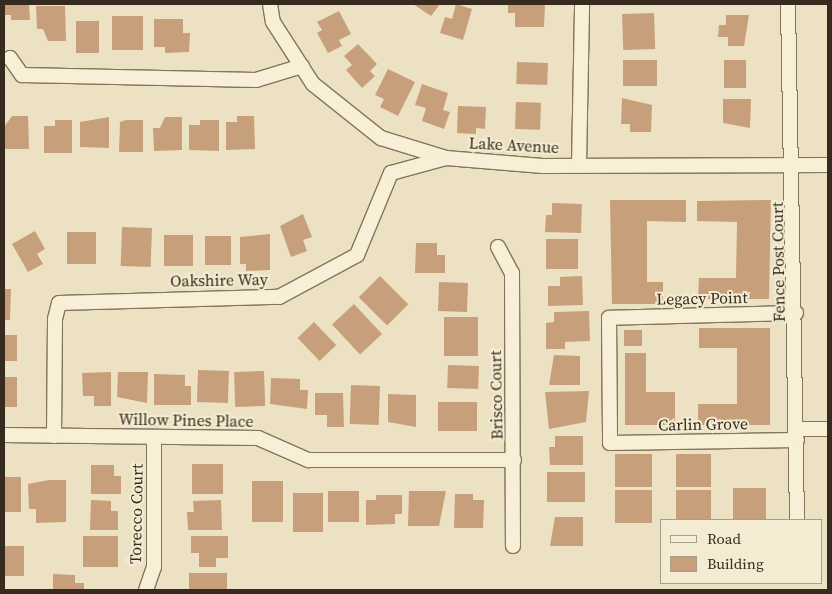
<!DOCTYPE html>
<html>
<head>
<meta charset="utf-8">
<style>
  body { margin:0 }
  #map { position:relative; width:832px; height:594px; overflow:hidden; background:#ece2c3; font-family:"Source Serif 4",serif }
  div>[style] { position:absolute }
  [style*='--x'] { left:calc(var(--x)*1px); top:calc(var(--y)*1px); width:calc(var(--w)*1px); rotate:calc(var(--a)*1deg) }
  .building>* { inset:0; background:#c89f7b; transform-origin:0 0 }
  .roads { filter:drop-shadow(1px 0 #85745b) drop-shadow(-1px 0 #85745b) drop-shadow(0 1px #85745b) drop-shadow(0 -1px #85745b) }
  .street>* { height:14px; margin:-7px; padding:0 7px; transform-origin:7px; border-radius:7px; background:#f7efd6 }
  span { translate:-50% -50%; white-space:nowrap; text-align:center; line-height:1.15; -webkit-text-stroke:4px #f4ecd2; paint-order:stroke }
  .street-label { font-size:16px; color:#362b1e }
  .frame { position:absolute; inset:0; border:5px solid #362b1e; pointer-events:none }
  .legend { position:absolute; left:660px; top:519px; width:162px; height:65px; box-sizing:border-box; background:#f4ecd2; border:1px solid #a89f8a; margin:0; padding:6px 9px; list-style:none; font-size:15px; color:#362b1e }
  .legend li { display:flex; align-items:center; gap:10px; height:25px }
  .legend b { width:25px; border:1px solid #a89f8a }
</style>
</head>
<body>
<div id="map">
  <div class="building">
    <div style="clip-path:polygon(4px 4px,29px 4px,30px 20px,11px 20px,11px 15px,4px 15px)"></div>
    <div style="clip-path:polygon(413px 4px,440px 4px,431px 16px)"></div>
    <div style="clip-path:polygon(456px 4px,472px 9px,463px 40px,440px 33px,445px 17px,452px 19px)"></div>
    <div style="clip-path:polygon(508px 4px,545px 4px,544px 27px,515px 27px,515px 13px,508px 13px)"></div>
    <div style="clip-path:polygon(36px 6px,65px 6px,66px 41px,48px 41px,43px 29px,37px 29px)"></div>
    <div style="clip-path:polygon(339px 11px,351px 34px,339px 40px,342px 46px,328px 53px,317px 33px,322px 30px,317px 22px)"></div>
    <div style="left:654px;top:13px;width:36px;height:32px;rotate:88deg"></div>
    <div style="clip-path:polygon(726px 15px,749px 15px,744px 46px,728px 46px,728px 37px,718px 37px,719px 25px,726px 25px)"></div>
    <div style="left:112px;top:16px;width:31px;height:34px"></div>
    <div style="clip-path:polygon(154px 19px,183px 19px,183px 33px,190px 33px,189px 52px,165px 53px,165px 47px,154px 47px)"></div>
    <div style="left:76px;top:21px;width:23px;height:32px"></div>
    <div style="clip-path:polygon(358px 44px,377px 64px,370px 71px,375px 76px,362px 88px,346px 70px,352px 65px,344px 56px)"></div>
    <div style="left:657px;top:60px;width:26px;height:34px;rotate:90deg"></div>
    <div style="left:724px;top:60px;width:22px;height:28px"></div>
    <div style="left:517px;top:62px;width:31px;height:22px;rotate:2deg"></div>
    <div style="clip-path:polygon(388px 69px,415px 82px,398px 116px,380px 107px,384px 99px,375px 95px)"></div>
    <div style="clip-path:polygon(422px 84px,448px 93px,443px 110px,450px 112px,444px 129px,422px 121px,426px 108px,415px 105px)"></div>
    <div style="clip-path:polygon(622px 98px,652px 105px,651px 132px,630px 132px,630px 124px,621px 124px)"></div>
    <div style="clip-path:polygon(723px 99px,751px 99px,750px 128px,723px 123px)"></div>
    <div style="left:516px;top:102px;width:25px;height:27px;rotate:2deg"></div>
    <div style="clip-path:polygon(458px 106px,486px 107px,485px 129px,476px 128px,476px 134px,457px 133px)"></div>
    <div style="clip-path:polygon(12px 116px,28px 116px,29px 149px,4px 149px,4px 127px)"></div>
    <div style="clip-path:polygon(237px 116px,254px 116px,255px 149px,226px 150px,226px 122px,237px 122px)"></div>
    <div style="clip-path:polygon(109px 117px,109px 148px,80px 147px,80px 122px)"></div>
    <div style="clip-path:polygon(182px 117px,182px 150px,154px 151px,153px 128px,160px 128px,165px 117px)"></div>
    <div style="clip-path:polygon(55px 120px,72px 120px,72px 153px,44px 153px,44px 126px,55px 126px)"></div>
    <div style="clip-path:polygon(126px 120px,143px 120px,143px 152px,119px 152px,120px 122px)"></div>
    <div style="clip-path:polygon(200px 120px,219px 120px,219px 151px,189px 150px,189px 125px,200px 125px)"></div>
    <div style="clip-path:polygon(610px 200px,686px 200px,686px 222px,647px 221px,647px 282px,663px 282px,663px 304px,612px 304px)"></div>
    <div style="clip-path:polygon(771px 200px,769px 299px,698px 299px,699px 278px,736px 278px,737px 222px,697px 221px,697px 201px)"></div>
    <div style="clip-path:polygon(552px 203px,582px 204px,581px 233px,545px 232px,546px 215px,552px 215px)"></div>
    <div style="clip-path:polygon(303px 214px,312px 237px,303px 240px,307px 251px,291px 257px,280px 226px)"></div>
    <div style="left:122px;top:227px;width:30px;height:39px;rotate:2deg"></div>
    <div style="clip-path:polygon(35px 231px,45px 249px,37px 254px,43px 264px,28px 272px,12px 244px)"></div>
    <div style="left:96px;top:232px;width:32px;height:29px;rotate:90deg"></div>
    <div style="clip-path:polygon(270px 234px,270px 270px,246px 271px,246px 264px,240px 264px,240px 237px)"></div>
    <div style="left:164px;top:235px;width:29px;height:31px"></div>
    <div style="left:205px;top:236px;width:26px;height:29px"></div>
    <div style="left:546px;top:239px;width:32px;height:30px"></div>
    <div style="clip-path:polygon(416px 243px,437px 243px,437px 255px,445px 255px,445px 273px,415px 273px)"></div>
    <div style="left:380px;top:276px;width:40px;height:30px;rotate:45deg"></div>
    <div style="clip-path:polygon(582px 276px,583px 305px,548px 306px,548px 286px,560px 286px,560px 277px)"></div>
    <div style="left:439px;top:282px;width:29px;height:29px;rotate:2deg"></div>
    <div style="clip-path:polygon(4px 289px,11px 289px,10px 320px,4px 320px)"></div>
    <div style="left:354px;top:304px;width:41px;height:30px;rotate:47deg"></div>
    <div style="clip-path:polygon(589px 311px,590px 341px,565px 342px,565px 349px,546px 349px,546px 323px,554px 322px,554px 312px)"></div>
    <div style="left:478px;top:317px;width:39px;height:34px;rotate:90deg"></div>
    <div style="left:314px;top:322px;width:32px;height:23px;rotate:46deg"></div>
    <div style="clip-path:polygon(699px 328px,770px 328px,770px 425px,698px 425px,698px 404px,737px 404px,737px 348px,699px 348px)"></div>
    <div style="left:624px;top:330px;width:18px;height:16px"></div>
    <div style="left:4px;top:335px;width:13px;height:26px"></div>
    <div style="clip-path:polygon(625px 353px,646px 353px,646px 392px,675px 392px,675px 425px,625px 425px)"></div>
    <div style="clip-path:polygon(554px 355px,580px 356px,580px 385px,549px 385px)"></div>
    <div style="left:448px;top:365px;width:31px;height:23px;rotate:2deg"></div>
    <div style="left:198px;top:370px;width:31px;height:32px;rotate:2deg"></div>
    <div style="left:264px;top:371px;width:35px;height:30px;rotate:88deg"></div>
    <div style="clip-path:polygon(111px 372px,111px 406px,94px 406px,94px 396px,83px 396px,82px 373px)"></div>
    <div style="clip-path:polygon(118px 372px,148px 372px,147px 403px,117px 397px)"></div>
    <div style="clip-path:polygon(154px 374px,185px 375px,185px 386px,191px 386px,191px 405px,154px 405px)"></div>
    <div style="left:4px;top:377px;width:13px;height:30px"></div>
    <div style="clip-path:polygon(271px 378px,300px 379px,300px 390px,308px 390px,307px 409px,270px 404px)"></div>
    <div style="left:351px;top:385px;width:29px;height:39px;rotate:2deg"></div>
    <div style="clip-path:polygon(589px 391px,586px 422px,549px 429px,545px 392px)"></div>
    <div style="clip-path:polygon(315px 393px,343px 393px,344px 427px,327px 427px,327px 415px,315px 415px)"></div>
    <div style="clip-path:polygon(388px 394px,416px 395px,416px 427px,388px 422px)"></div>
    <div style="left:438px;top:402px;width:39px;height:29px"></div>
    <div style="clip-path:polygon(555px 436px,583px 436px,583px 465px,550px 465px,549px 447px,555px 447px)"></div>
    <div style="left:615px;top:454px;width:37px;height:33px"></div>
    <div style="left:676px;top:454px;width:35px;height:33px"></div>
    <div style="left:192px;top:464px;width:31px;height:30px"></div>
    <div style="clip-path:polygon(91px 465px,114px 465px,114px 476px,121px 476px,121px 494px,91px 494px)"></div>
    <div style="left:547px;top:472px;width:38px;height:30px"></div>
    <div style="left:4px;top:477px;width:17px;height:35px"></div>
    <div style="clip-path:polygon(49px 480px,66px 480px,66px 522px,36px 523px,36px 509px,29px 509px,28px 484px)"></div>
    <div style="left:252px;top:481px;width:31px;height:41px"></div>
    <div style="left:733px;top:488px;width:33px;height:32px"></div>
    <div style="left:615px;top:490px;width:37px;height:33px"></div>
    <div style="left:676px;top:490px;width:35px;height:30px"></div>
    <div style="left:328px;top:491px;width:31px;height:31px"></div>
    <div style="clip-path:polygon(409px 491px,446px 491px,439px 526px,408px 526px)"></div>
    <div style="left:293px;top:493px;width:30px;height:39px"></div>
    <div style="clip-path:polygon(455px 494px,473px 494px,473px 500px,484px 500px,483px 528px,454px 528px)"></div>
    <div style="clip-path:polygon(376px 495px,402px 495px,402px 514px,395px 514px,395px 524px,366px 525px,366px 500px,376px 500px)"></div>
    <div style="clip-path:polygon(91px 500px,111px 501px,111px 511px,118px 511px,118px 530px,90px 530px)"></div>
    <div style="clip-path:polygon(221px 500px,222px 530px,188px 530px,187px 512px,194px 512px,193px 501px)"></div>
    <div style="clip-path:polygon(555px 517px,583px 517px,583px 546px,550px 546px)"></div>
    <div style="left:118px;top:536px;width:31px;height:35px;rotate:90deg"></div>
    <div style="clip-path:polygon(191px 536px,228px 536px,228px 558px,216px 558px,216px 567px,199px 567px,199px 553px,191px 553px)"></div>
    <div style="left:4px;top:546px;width:20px;height:30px"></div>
    <div style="left:189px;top:573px;width:38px;height:17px"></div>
    <div style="clip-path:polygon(53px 574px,75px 575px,75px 583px,84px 583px,84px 590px,53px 590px)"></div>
  </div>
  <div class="roads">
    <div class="street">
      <div style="--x:270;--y:4;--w:18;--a:81"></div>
      <div style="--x:273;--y:22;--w:74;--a:57.2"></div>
      <div style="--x:313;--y:84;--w:87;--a:38.5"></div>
      <div style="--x:381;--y:138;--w:68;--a:17.1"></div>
      <div style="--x:446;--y:158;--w:97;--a:4.7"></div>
      <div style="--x:543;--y:166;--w:285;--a:-0.2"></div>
      <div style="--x:788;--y:4;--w:516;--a:89"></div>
      <div style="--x:10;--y:58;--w:21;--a:55"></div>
      <div style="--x:22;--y:75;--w:234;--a:1.2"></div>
      <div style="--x:256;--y:80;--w:48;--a:-16.9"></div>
      <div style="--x:579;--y:165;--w:161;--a:-88.9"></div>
      <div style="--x:498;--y:247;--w:30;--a:62"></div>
      <div style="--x:512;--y:273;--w:273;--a:89.8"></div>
      <div style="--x:796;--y:313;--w:187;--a:178.5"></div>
      <div style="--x:609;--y:318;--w:125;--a:89.5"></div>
      <div style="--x:610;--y:443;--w:187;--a:-0.9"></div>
      <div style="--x:796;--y:429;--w:32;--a:0"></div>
      <div style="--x:4;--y:435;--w:254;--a:0.7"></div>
      <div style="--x:258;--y:438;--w:55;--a:23.7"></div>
      <div style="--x:308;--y:460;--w:206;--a:0"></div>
      <div style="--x:54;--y:436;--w:117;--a:-89.5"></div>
      <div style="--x:55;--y:319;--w:16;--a:-76"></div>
      <div style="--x:59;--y:303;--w:220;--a:-1.6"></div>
      <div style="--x:279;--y:297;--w:89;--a:-28.3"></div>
      <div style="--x:357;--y:255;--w:89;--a:-67.5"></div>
      <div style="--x:391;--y:173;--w:57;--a:-15.3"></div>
      <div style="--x:146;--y:590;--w:24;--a:-71"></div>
      <div style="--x:154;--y:567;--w:130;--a:-90"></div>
    </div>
  </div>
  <div class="street-label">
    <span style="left:514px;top:145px;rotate:3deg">Lake Avenue</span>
    <span style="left:778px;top:262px;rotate:-91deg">Fence Post Court</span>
    <span style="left:219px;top:280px;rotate:-1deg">Oakshire Way</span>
    <span style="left:702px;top:298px;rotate:-1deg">Legacy Point</span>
    <span style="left:496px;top:395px;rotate:-91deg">Brisco Court</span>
    <span style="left:186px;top:420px;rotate:1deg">Willow Pines Place</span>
    <span style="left:703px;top:424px;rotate:-1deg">Carlin Grove</span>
    <span style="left:136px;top:514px;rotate:-89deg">Torecco Court</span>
  </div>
  <div class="frame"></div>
  <ul class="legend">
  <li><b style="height:6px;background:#f7efd6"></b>Road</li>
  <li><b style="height:14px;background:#c89f7b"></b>Building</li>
  </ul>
</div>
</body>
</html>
